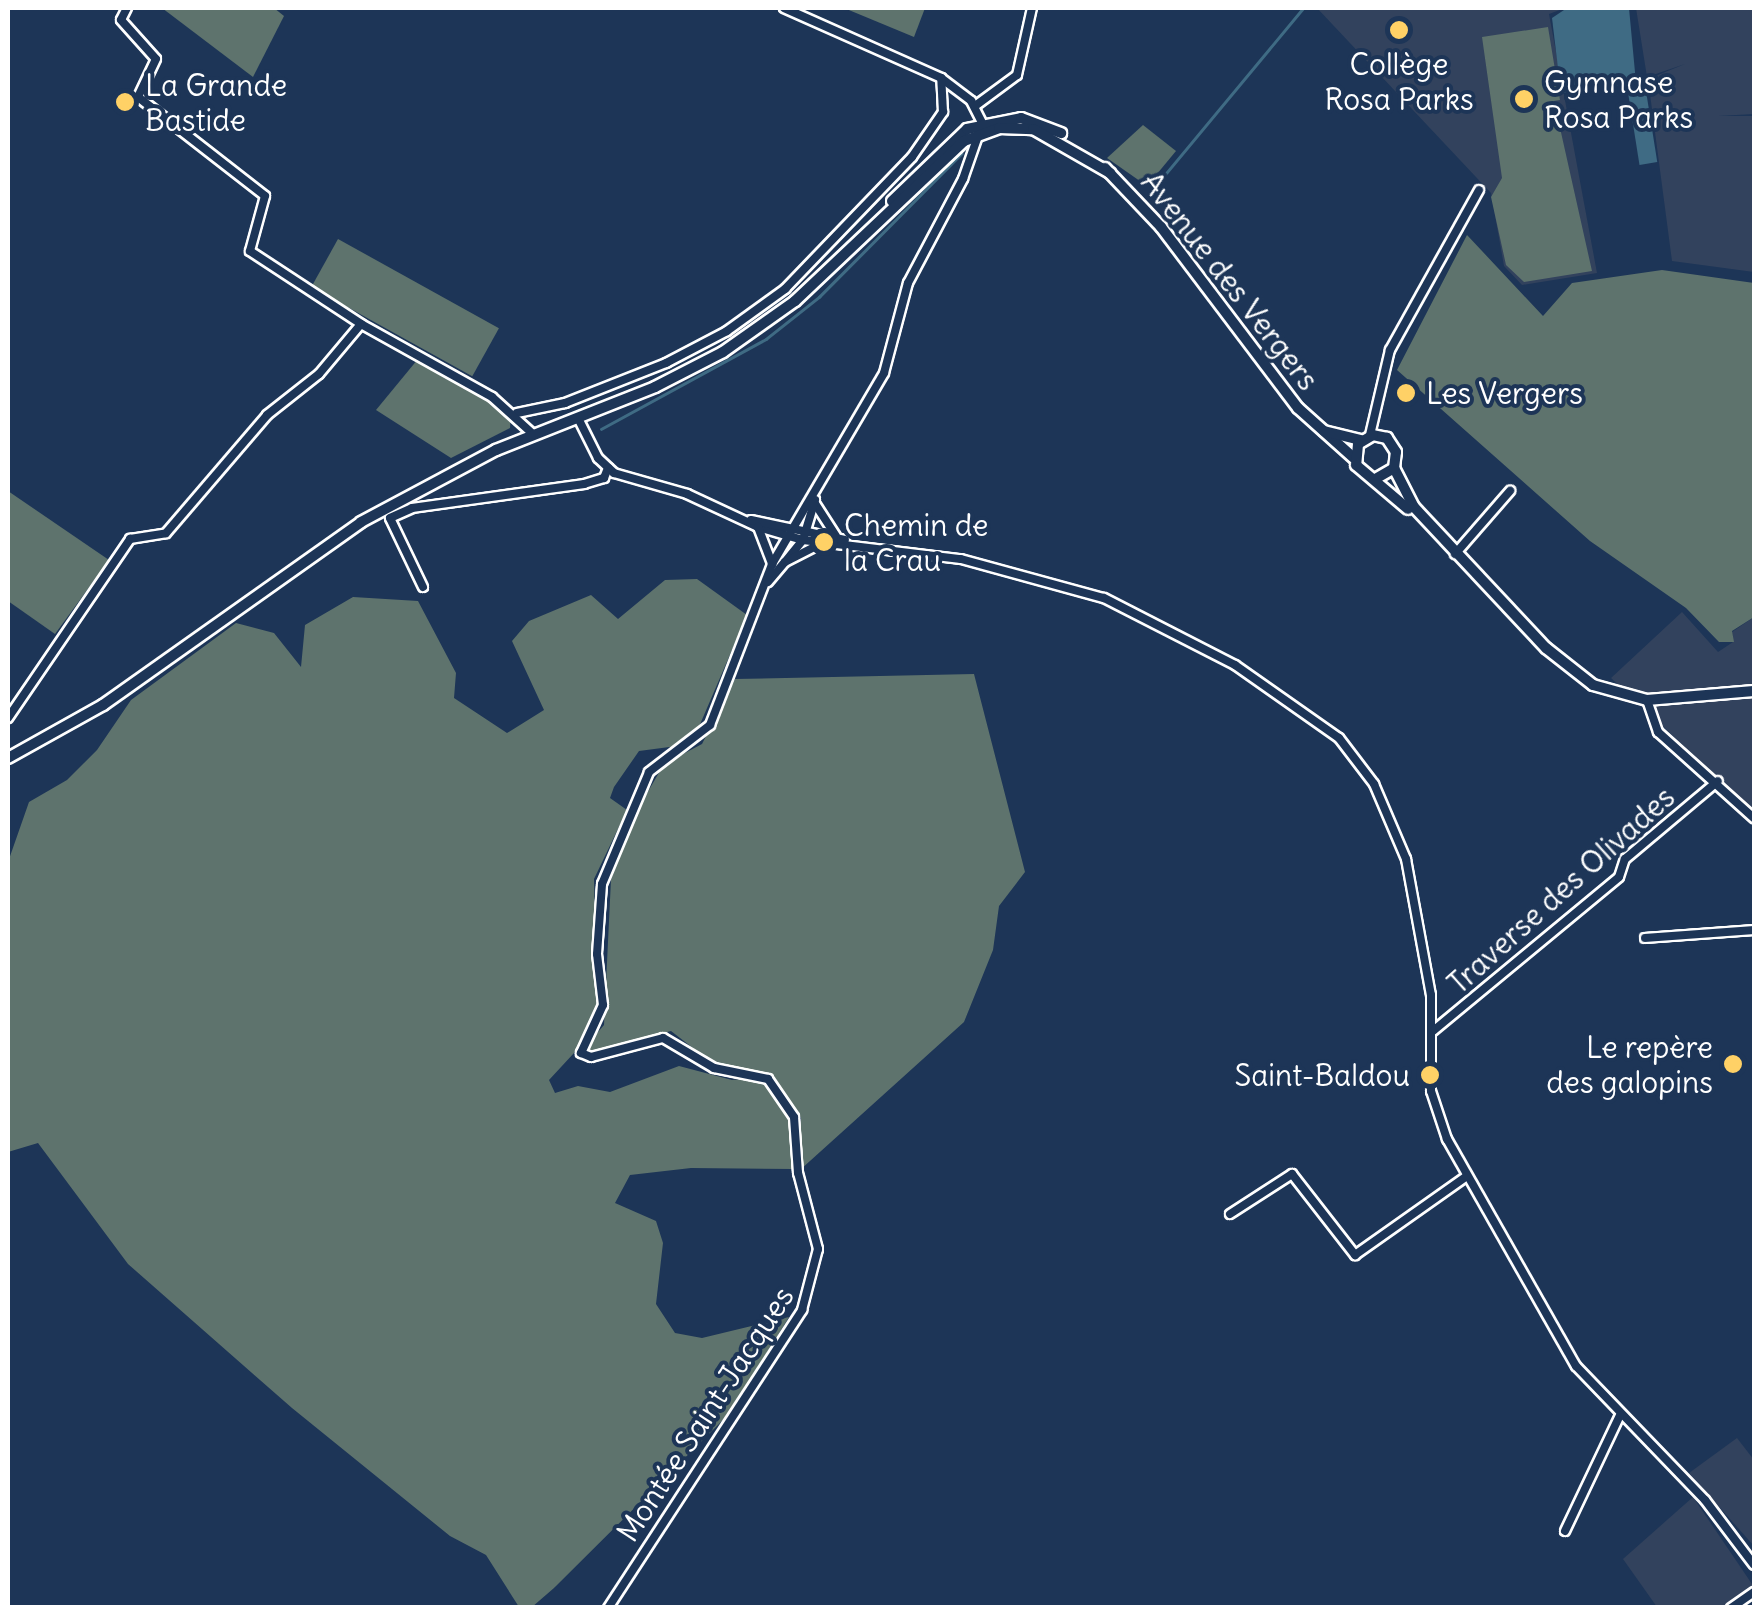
<!DOCTYPE html>
<html>
<head>
<meta charset="utf-8">
<style>
  body { margin:0 }
  #map { position:relative; width:1762px; height:1615px; overflow:hidden; background:#1d3557; font-family:Delius,sans-serif }
  div>[style] { position:absolute }
  [style*='--x'] { left:calc(var(--x)*1px); top:calc(var(--y)*1px); width:calc(var(--w)*1px); rotate:calc(var(--a)*1deg) }
  .built>* { inset:0; background:#32425d }
  .green>* { inset:0; background:#5e736d; transform-origin:0 0 }
  .water>* { inset:0; background:#3f6b84; transform-origin:0 0 }
  .stream>* { height:2.5px; margin:-1.25px; padding:0 1.25px; transform-origin:1.25px; border-radius:1.25px; background:#3f6b84 }
  .roads { filter:drop-shadow(2px 0 #fff) drop-shadow(-2px 0 #fff) drop-shadow(0 2px #fff) drop-shadow(0 -2px #fff) }
  .minor>* { height:8px; margin:-4px; padding:0 4px; transform-origin:4px; border-radius:4px; background:#1d3557 }
  .major>* { height:10px; margin:-5px; padding:0 5px; transform-origin:5px; border-radius:5px; background:#1d3557 }
  .dots>* { width:28px; height:28px; translate:-50% -50%; box-sizing:border-box; border:5px solid #1d3557; border-radius:50% }
  span { translate:-50% -50%; white-space:nowrap; text-align:center; line-height:1.15; -webkit-text-stroke:8px #1d3557; paint-order:stroke }
  .poi-label { font-size:30px; color:#fff }
  .left { translate:0 -50%; text-align:left }
  .right { translate:-100% -50%; text-align:right }
  .street-label { font-size:30px; color:#fff }
  .frame { position:absolute; inset:0; border:10px solid #fff; pointer-events:none }
</style>
</head>
<body>
<div id="map">
  <div class="built">
    <div style="clip-path:polygon(1317px 8px,1565px 8px,1549px 14px,1597px 273px,1522px 285px,1504px 266px,1491px 193px)"></div>
    <div style="clip-path:polygon(1636px 8px,1754px 8px,1754px 114px,1718px 116px,1754px 116px,1754px 272px,1672px 261px,1648px 79px,1685px 64px,1647px 77px)"></div>
    <div style="clip-path:polygon(1682px 612px,1718px 652px,1733px 642px,1732px 632px,1754px 617px,1754px 811px,1611px 678px)"></div>
    <div style="clip-path:polygon(1737px 1438px,1754px 1460px,1754px 1546px,1689px 1473px)"></div>
    <div style="clip-path:polygon(1693px 1497px,1754px 1587px,1726px 1607px,1657px 1607px,1623px 1559px)"></div>
  </div>
  <div class="green">
    <div style="clip-path:polygon(162px 8px,274px 8px,284px 16px,253px 77px)"></div>
    <div style="clip-path:polygon(844px 8px,925px 8px,914px 37px)"></div>
    <div style="clip-path:polygon(1548px 27px,1560px 100px,1554px 101px,1592px 271px,1524px 282px,1506px 265px,1491px 197px,1502px 178px,1482px 37px)"></div>
    <div style="clip-path:polygon(1143px 125px,1176px 151px,1147px 186px,1107px 158px)"></div>
    <div style="clip-path:polygon(1467px 235px,1543px 316px,1572px 283px,1662px 270px,1754px 283px,1754px 617px,1732px 631px,1734px 642px,1719px 642px,1686px 608px,1590px 541px,1397px 370px)"></div>
    <div style="left:338px;top:239px;width:184px;height:55px;rotate:29deg"></div>
    <div style="clip-path:polygon(418px 359px,511px 413px,510px 428px,451px 458px,376px 410px)"></div>
    <div style="clip-path:polygon(8px 491px,109px 560px,55px 634px,8px 601px)"></div>
    <div style="clip-path:polygon(697px 579px,747px 615px,695px 736px,677px 746px,639px 751px,614px 787px,610px 798px,627px 810px,594px 879px,597px 1008px,574px 1053px,549px 1080px,555px 1093px,578px 1086px,610px 1092px,679px 1066px,732px 1080px,753px 1078px,774px 1091px,790px 1116px,794px 1169px,691px 1168px,630px 1175px,615px 1203px,656px 1221px,663px 1243px,656px 1304px,675px 1333px,702px 1338px,789px 1317px,728px 1415px,554px 1588px,532px 1607px,519px 1607px,486px 1555px,450px 1536px,292px 1408px,128px 1264px,38px 1143px,8px 1152px,8px 862px,29px 802px,67px 780px,97px 750px,131px 700px,236px 623px,274px 633px,301px 667px,305px 625px,353px 597px,418px 601px,456px 673px,454px 698px,507px 733px,544px 710px,512px 641px,529px 621px,591px 595px,618px 619px,665px 580px)"></div>
    <div style="clip-path:polygon(974px 674px,1025px 872px,999px 906px,993px 950px,964px 1022px,800px 1170px,801px 1118px,773px 1075px,711px 1062px,671px 1031px,592px 1052px,586px 1046px,604px 1025px,611px 879px,639px 807px,664px 764px,702px 744px,735px 679px)"></div>
  </div>
  <div class="water">
    <div style="clip-path:polygon(1567px 8px,1629px 8px,1636px 83px,1561px 93px,1552px 18px)"></div>
    <div style="left:1646px;top:91px;width:72px;height:18px;rotate:81deg"></div>
  </div>
  <div class="stream">
    <div style="--x:1148;--y:195;--w:243;--a:-50.3"></div>
    <div style="--x:601;--y:429;--w:188;--a:-28.6"></div>
    <div style="--x:766;--y:339;--w:68;--a:-38.4"></div>
    <div style="--x:819;--y:297;--w:202;--a:-45.2"></div>
  </div>
  <div class="roads">
    <div class="minor">
      <div style="--x:127;--y:8;--w:13;--a:117"></div>
      <div style="--x:121;--y:20;--w:52;--a:48.1"></div>
      <div style="--x:156;--y:59;--w:42;--a:115.3"></div>
      <div style="--x:138;--y:97;--w:161;--a:37.9"></div>
      <div style="--x:265;--y:196;--w:57;--a:105.3"></div>
      <div style="--x:250;--y:251;--w:133;--a:33.3"></div>
      <div style="--x:784;--y:8;--w:172;--a:24"></div>
      <div style="--x:941;--y:78;--w:38;--a:37"></div>
      <div style="--x:971;--y:101;--w:25;--a:63"></div>
      <div style="--x:975;--y:106;--w:52;--a:-36.4"></div>
      <div style="--x:1017;--y:75;--w:69;--a:-77.4"></div>
      <div style="--x:517;--y:413;--w:49;--a:-11.8"></div>
      <div style="--x:565;--y:403;--w:109;--a:-21.6"></div>
      <div style="--x:666;--y:363;--w:69;--a:-27.7"></div>
      <div style="--x:727;--y:331;--w:72;--a:-35.9"></div>
      <div style="--x:785;--y:289;--w:183;--a:-46.1"></div>
      <div style="--x:912;--y:157;--w:55;--a:-55.4"></div>
      <div style="--x:943;--y:112;--w:34;--a:-93"></div>
      <div style="--x:578;--y:418;--w:45;--a:63.4"></div>
      <div style="--x:598;--y:458;--w:22;--a:43"></div>
      <div style="--x:614;--y:473;--w:76;--a:16"></div>
      <div style="--x:687;--y:494;--w:78;--a:24.9"></div>
      <div style="--x:758;--y:527;--w:47;--a:16.1"></div>
      <div style="--x:803;--y:540;--w:159;--a:6.9"></div>
      <div style="--x:961;--y:559;--w:148;--a:15.3"></div>
      <div style="--x:1104;--y:598;--w:147;--a:27.1"></div>
      <div style="--x:1235;--y:665;--w:127;--a:35.1"></div>
      <div style="--x:1339;--y:738;--w:58;--a:52.7"></div>
      <div style="--x:1374;--y:784;--w:82;--a:66.9"></div>
      <div style="--x:1406;--y:859;--w:138;--a:79.6"></div>
      <div style="--x:1431;--y:995;--w:96;--a:90"></div>
      <div style="--x:1431;--y:1091;--w:51;--a:71.6"></div>
      <div style="--x:1447;--y:1139;--w:261;--a:60.4"></div>
      <div style="--x:1576;--y:1366;--w:186;--a:46.1"></div>
      <div style="--x:1705;--y:1500;--w:81;--a:53"></div>
      <div style="--x:1370;--y:435;--w:87;--a:-76.8"></div>
      <div style="--x:1390;--y:350;--w:183;--a:-60.9"></div>
      <div style="--x:814;--y:502;--w:40;--a:57.1"></div>
      <div style="--x:751;--y:520;--w:96;--a:12"></div>
      <div style="--x:758;--y:527;--w:40;--a:69"></div>
      <div style="--x:1455;--y:554;--w:84;--a:-48.9"></div>
      <div style="--x:785;--y:562;--w:28;--a:-51"></div>
      <div style="--x:803;--y:540;--w:42;--a:-73.3"></div>
      <div style="--x:768;--y:582;--w:26;--a:-50"></div>
      <div style="--x:785;--y:562;--w:39;--a:-27"></div>
      <div style="--x:423;--y:587;--w:76;--a:-115.6"></div>
      <div style="--x:390;--y:518;--w:24;--a:-24"></div>
      <div style="--x:412;--y:508;--w:174;--a:-7.9"></div>
      <div style="--x:584;--y:484;--w:21;--a:-17"></div>
      <div style="--x:604;--y:478;--w:11;--a:-68"></div>
      <div style="--x:1647;--y:700;--w:34;--a:71"></div>
      <div style="--x:1658;--y:732;--w:129;--a:41.9"></div>
      <div style="--x:8;--y:718;--w:217;--a:-55.7"></div>
      <div style="--x:130;--y:539;--w:36;--a:-9"></div>
      <div style="--x:166;--y:533;--w:155;--a:-49.4"></div>
      <div style="--x:267;--y:415;--w:66;--a:-38.3"></div>
      <div style="--x:319;--y:374;--w:65;--a:-50"></div>
      <div style="--x:361;--y:324;--w:150;--a:29.1"></div>
      <div style="--x:492;--y:397;--w:55;--a:42.1"></div>
      <div style="--x:1645;--y:938;--w:109;--a:-4.2"></div>
      <div style="--x:1433;--y:1031;--w:241;--a:-39.6"></div>
      <div style="--x:1619;--y:877;--w:19;--a:-72"></div>
      <div style="--x:1625;--y:859;--w:121;--a:-40"></div>
      <div style="--x:1230;--y:1214;--w:74;--a:-32.8"></div>
      <div style="--x:1292;--y:1174;--w:103;--a:52.1"></div>
      <div style="--x:1355;--y:1255;--w:137;--a:-35.2"></div>
      <div style="--x:1565;--y:1531;--w:128;--a:-64.6"></div>
      <div style="--x:608;--y:1608;--w:356;--a:-56.9"></div>
      <div style="--x:802;--y:1310;--w:63;--a:-75.3"></div>
      <div style="--x:818;--y:1249;--w:79;--a:-104.7"></div>
      <div style="--x:798;--y:1173;--w:56;--a:-94.1"></div>
      <div style="--x:794;--y:1117;--w:46;--a:-124.4"></div>
      <div style="--x:768;--y:1079;--w:55;--a:-168.5"></div>
      <div style="--x:714;--y:1068;--w:59;--a:-149.5"></div>
      <div style="--x:663;--y:1038;--w:74;--a:165.2"></div>
      <div style="--x:591;--y:1057;--w:11;--a:-158"></div>
      <div style="--x:581;--y:1053;--w:53;--a:-65.4"></div>
      <div style="--x:603;--y:1005;--w:51;--a:-96.7"></div>
      <div style="--x:597;--y:954;--w:70;--a:-85.9"></div>
      <div style="--x:602;--y:884;--w:121;--a:-67.2"></div>
      <div style="--x:649;--y:772;--w:77;--a:-37.6"></div>
      <div style="--x:710;--y:725;--w:173;--a:-68.9"></div>
      <div style="--x:772;--y:564;--w:221;--a:-59.6"></div>
      <div style="--x:884;--y:373;--w:93;--a:-75.1"></div>
      <div style="--x:908;--y:283;--w:118;--a:-62.1"></div>
      <div style="--x:963;--y:179;--w:46;--a:-70.8"></div>
      <div style="--x:1731;--y:1608;--w:28;--a:-35"></div>
    </div>
    <div class="major">
      <div style="--x:1105;--y:168;--w:81;--a:46.5"></div>
      <div style="--x:1161;--y:227;--w:227;--a:52.9"></div>
      <div style="--x:1298;--y:408;--w:75;--a:41.8"></div>
      <div style="--x:892;--y:201;--w:104;--a:-43.8"></div>
      <div style="--x:967;--y:129;--w:55;--a:-11.5"></div>
      <div style="--x:1021;--y:118;--w:43;--a:20.6"></div>
      <div style="--x:1324;--y:431;--w:38;--a:14"></div>
      <div style="--x:1394;--y:468;--w:44;--a:62.9"></div>
      <div style="--x:1414;--y:507;--w:193;--a:46.9"></div>
      <div style="--x:1546;--y:648;--w:60;--a:38.2"></div>
      <div style="--x:1593;--y:685;--w:56;--a:15.5"></div>
      <div style="--x:1647;--y:700;--w:107;--a:-4.8"></div>
      <div style="--x:1377;--y:478;--w:20;--a:-30"></div>
      <div style="--x:1394;--y:468;--w:16;--a:-83"></div>
      <div style="--x:1396;--y:452;--w:17;--a:-123"></div>
      <div style="--x:1387;--y:438;--w:14;--a:-168"></div>
      <div style="--x:1373;--y:435;--w:17;--a:149"></div>
      <div style="--x:1358;--y:444;--w:21;--a:95"></div>
      <div style="--x:1356;--y:465;--w:68;--a:40.2"></div>
      <div style="--x:8;--y:758;--w:109;--a:-29.2"></div>
      <div style="--x:103;--y:705;--w:316;--a:-35.3"></div>
      <div style="--x:361;--y:522;--w:153;--a:-28.1"></div>
      <div style="--x:496;--y:450;--w:171;--a:-21.6"></div>
      <div style="--x:655;--y:387;--w:76;--a:-27.2"></div>
      <div style="--x:723;--y:352;--w:88;--a:-35.3"></div>
      <div style="--x:795;--y:301;--w:233;--a:-43.4"></div>
      <div style="--x:964;--y:141;--w:37;--a:-20"></div>
      <div style="--x:999;--y:128;--w:34;--a:2"></div>
      <div style="--x:1033;--y:129;--w:89;--a:29.7"></div>
    </div>
  </div>
  <div class="dots">
    <div style="left:1399px;top:30px;background:#ffd166"></div>
    <div style="left:1524px;top:99px;background:#ffd166"></div>
    <div style="left:125px;top:102px;background:#ffd166"></div>
    <div style="left:1406px;top:393px;background:#ffd166"></div>
    <div style="left:824px;top:542px;background:#ffd166"></div>
    <div style="left:1733px;top:1064px;background:#ffd166"></div>
    <div style="left:1430px;top:1075px;background:#ffd166"></div>
  </div>
  <div class="poi-label">
    <span style="left:1399px;top:81px">Collège<br>Rosa Parks</span>
    <span class="left" style="left:1544px;top:99px">Gymnase<br>Rosa Parks</span>
    <span class="left" style="left:145px;top:102px">La Grande<br>Bastide</span>
    <span class="left" style="left:1426px;top:393px">Les Vergers</span>
    <span class="left" style="left:844px;top:542px">Chemin de<br>la Crau</span>
    <span class="right" style="left:1713px;top:1064px">Le repère<br>des galopins</span>
    <span class="right" style="left:1410px;top:1075px">Saint-Baldou</span>
  </div>
  <div class="street-label">
    <span style="left:1230px;top:281px;rotate:52deg">Avenue des Vergers</span>
    <span style="left:1561px;top:890px;rotate:-42deg">Traverse des Olivades</span>
    <span style="left:705px;top:1414px;rotate:-57deg">Montée Saint-Jacques</span>
  </div>
  <div class="frame"></div>
</div>
</body>
</html>
